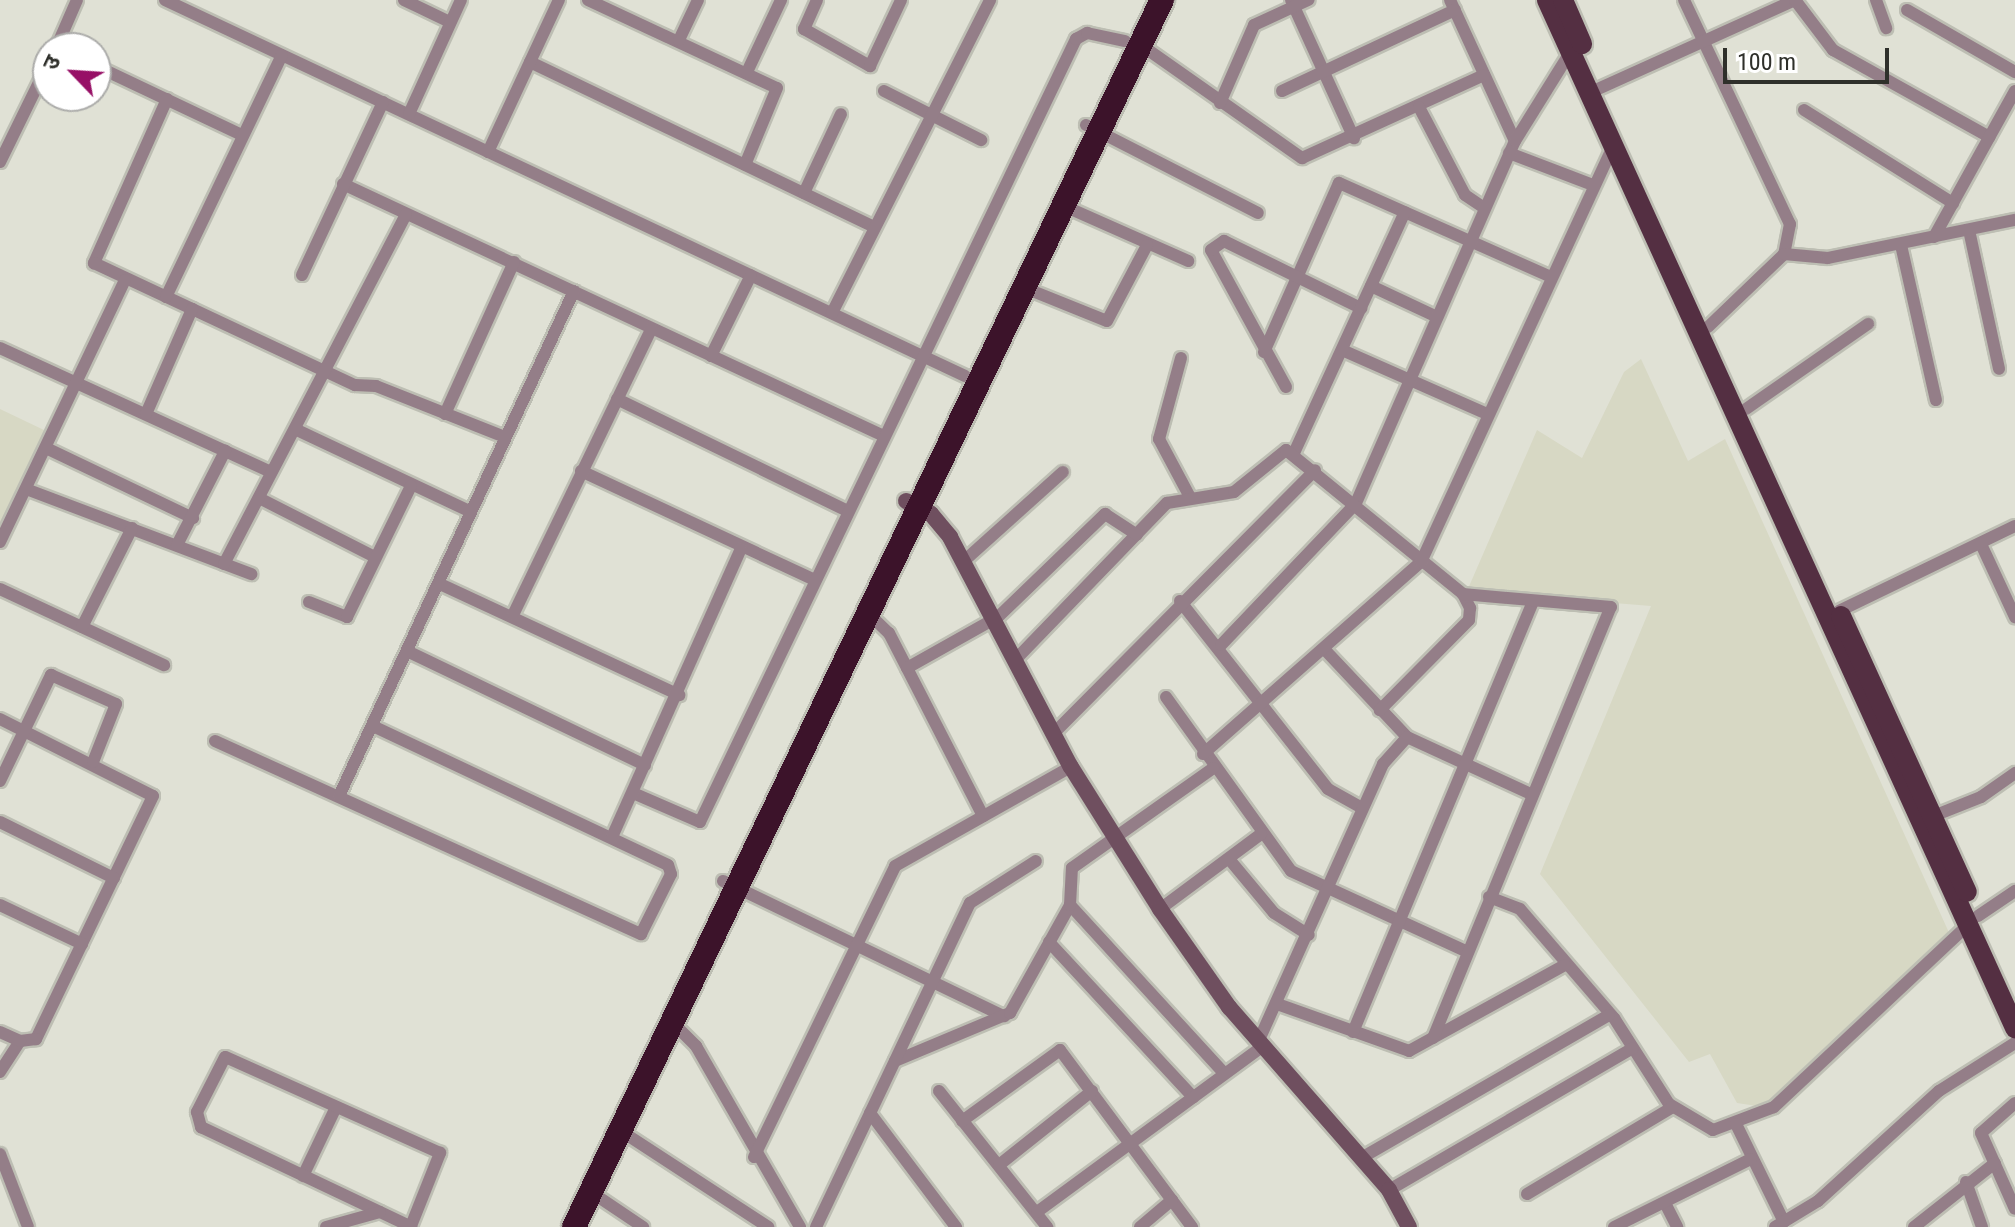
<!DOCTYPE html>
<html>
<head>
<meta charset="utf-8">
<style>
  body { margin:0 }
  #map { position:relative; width:2015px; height:1227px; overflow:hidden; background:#e0e1d5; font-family:"Roboto Condensed","Noto Sans Devanagari",sans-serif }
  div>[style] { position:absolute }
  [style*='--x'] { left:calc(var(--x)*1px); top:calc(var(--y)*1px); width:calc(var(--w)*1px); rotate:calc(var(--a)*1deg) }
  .built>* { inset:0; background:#d7d8c4 }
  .roads { filter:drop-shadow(2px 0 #bdbeb3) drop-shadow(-2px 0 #bdbeb3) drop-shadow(0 2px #bdbeb3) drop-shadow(0 -2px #bdbeb3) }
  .street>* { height:12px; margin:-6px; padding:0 6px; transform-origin:6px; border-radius:6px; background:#947e88 }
  .secondary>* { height:16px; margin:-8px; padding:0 8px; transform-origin:8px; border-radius:8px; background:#6f4f5f }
  .primary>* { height:20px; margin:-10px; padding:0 10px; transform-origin:10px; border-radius:10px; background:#542f42 }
  .highway>* { height:24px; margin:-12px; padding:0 12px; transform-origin:12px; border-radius:12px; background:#3c132a }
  span { translate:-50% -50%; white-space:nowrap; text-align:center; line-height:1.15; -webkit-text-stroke:6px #fff; paint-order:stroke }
  .north { position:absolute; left:32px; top:32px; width:80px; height:80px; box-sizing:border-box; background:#fff; border:2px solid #acacaa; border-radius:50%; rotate:295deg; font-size:22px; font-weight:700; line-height:32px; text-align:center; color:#2f302b }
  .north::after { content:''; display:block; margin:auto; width:28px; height:36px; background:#971066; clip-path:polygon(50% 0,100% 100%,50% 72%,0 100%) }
  .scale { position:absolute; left:1723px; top:48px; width:166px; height:36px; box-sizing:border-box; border:4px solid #2f302b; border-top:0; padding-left:10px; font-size:24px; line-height:28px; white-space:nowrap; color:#2f302b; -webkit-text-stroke:6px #fff; paint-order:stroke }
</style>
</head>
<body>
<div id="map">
  <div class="built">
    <div style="clip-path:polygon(1641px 359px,1688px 461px,1725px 439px,1951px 937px,1770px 1108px,1737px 1103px,1710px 1054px,1689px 1062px,1540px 874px,1651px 606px,1467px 591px,1537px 430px,1582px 458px,1624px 372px)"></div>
    <div style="clip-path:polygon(0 409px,46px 431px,0 529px)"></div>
  </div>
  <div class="roads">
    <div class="street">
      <div style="--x:165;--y:0;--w:884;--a:25.17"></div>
      <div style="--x:404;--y:0;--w:51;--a:25.6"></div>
      <div style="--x:588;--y:0;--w:208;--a:25"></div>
      <div style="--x:777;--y:88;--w:83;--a:112.6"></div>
      <div style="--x:817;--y:0;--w:32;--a:114"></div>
      <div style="--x:804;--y:29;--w:76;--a:29.3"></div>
      <div style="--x:870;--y:66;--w:73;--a:-64.8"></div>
      <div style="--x:1291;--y:0;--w:152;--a:65.5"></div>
      <div style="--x:1450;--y:0;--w:155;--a:65.3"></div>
      <div style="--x:1684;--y:0;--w:248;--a:64.7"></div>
      <div style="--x:1790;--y:224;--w:31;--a:101"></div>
      <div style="--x:1876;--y:0;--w:30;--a:70"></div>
      <div style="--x:1907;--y:10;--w:125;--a:29.9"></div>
      <div style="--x:679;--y:40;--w:44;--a:-64.6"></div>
      <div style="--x:1141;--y:45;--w:197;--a:35.1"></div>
      <div style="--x:1302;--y:158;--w:200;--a:-24.5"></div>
      <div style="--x:56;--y:48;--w:52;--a:-66.4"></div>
      <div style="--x:530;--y:62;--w:382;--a:25.6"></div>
      <div style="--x:96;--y:66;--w:161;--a:25.3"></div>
      <div style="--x:747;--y:72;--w:80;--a:-64.7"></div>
      <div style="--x:884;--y:91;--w:109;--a:26.8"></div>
      <div style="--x:1282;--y:91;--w:191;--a:-25.1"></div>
      <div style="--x:1589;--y:93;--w:226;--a:-24.3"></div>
      <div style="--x:1795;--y:0;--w:63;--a:52.8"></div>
      <div style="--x:1833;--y:50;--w:179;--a:29.1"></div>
      <div style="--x:167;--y:99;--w:180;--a:114"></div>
      <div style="--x:94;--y:263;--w:288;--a:25.1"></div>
      <div style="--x:355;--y:385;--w:21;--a:3"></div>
      <div style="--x:376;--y:386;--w:139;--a:21.6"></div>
      <div style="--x:1220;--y:103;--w:85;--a:-66.4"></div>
      <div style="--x:1254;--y:25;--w:60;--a:-24.8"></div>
      <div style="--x:1419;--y:107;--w:99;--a:62.4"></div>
      <div style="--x:1465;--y:195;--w:23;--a:34"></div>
      <div style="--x:1804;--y:110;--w:176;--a:32"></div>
      <div style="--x:409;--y:114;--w:125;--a:-65.5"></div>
      <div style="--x:1086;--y:125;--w:193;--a:27.1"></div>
      <div style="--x:488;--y:152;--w:168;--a:-65"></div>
      <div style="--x:1509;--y:153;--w:87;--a:20.9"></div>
      <div style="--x:0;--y:162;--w:109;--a:-63.9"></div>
      <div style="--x:343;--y:184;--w:597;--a:24.98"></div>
      <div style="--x:804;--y:193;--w:87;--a:-64.9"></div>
      <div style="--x:1064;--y:206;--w:136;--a:23.9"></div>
      <div style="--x:1969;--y:230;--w:142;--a:77.8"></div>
      <div style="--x:1934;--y:237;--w:167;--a:-61"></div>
      <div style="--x:1901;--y:245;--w:159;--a:77.3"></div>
      <div style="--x:302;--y:275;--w:191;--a:-64.9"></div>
      <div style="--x:1371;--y:286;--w:71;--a:25.1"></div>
      <div style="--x:1025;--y:288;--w:88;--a:21.9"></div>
      <div style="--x:1107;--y:321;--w:86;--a:-62.2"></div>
      <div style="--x:166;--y:297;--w:268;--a:-64.4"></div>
      <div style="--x:832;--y:313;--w:351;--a:-63.2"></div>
      <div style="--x:1708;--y:327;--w:105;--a:-43.8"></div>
      <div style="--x:1784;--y:254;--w:44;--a:5.2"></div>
      <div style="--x:1828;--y:258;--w:191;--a:-11.5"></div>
      <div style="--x:0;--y:348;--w:298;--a:24.6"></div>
      <div style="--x:1342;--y:350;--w:158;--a:23.8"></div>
      <div style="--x:1264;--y:352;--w:185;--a:-66.1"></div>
      <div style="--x:1339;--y:183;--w:230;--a:23.9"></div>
      <div style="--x:711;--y:356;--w:90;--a:-63.7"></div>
      <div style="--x:1181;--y:358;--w:84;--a:105.2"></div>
      <div style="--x:1159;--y:439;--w:66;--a:61.9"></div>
      <div style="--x:1286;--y:387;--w:156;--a:-118.7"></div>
      <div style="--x:1211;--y:250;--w:16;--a:-35"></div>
      <div style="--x:1224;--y:241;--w:153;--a:26.1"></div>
      <div style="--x:617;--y:399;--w:257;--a:25.9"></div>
      <div style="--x:1746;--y:409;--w:149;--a:-34.9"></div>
      <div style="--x:146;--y:414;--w:115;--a:-66.3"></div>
      <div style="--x:445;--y:414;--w:167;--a:-65.6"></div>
      <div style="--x:297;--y:430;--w:192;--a:25.2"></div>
      <div style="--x:46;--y:448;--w:163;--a:25.5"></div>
      <div style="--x:1294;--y:453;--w:265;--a:-65.3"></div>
      <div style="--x:581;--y:471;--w:258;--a:25"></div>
      <div style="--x:26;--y:489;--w:241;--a:20.7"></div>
      <div style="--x:259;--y:498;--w:130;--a:27"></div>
      <div style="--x:0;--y:542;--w:290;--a:-64.5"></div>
      <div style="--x:1981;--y:544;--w:81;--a:65"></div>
      <div style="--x:177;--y:545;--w:106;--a:-62.9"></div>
      <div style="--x:964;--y:561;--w:133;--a:-42"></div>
      <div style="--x:224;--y:564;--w:394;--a:-62.5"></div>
      <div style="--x:440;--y:584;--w:264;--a:24.9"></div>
      <div style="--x:0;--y:589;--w:181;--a:24.9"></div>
      <div style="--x:1180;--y:601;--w:239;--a:51.8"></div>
      <div style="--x:1328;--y:789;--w:39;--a:29"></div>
      <div style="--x:309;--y:602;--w:41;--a:21.5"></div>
      <div style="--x:347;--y:617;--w:146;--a:-64"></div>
      <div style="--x:1839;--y:611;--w:195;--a:-25.8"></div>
      <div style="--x:869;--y:614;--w:28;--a:44"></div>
      <div style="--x:889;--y:633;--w:206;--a:62.8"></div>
      <div style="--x:513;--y:615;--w:318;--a:-64.2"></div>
      <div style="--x:82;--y:627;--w:111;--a:-63.2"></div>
      <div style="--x:1221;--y:645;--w:196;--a:-46.4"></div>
      <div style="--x:1356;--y:503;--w:395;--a:-66.3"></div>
      <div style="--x:1515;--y:141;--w:106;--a:-58.1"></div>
      <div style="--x:407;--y:651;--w:264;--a:25.6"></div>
      <div style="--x:1326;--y:651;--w:118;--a:46.7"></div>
      <div style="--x:1407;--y:737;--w:136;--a:24.7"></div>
      <div style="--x:1019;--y:656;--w:213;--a:-46"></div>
      <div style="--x:1167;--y:503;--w:68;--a:-9.3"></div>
      <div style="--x:1234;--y:492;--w:67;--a:-38.9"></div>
      <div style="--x:1286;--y:450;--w:228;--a:39.1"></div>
      <div style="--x:1463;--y:594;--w:16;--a:63"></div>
      <div style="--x:1470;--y:608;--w:12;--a:95"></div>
      <div style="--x:1469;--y:620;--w:127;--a:134.7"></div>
      <div style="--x:907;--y:668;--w:104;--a:-29.3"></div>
      <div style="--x:998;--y:617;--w:149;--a:-43.9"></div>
      <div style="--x:1105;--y:514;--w:38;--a:33"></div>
      <div style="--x:1166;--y:697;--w:214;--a:54.3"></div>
      <div style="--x:1291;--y:871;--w:192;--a:24.6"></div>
      <div style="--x:0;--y:719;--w:171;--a:26.7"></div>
      <div style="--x:153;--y:796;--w:270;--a:115.7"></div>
      <div style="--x:36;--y:1039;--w:16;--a:173"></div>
      <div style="--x:20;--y:1041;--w:37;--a:123"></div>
      <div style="--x:1055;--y:732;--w:369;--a:-45.2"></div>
      <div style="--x:215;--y:741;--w:468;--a:24.4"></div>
      <div style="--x:641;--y:934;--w:67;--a:-63.4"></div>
      <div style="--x:671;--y:874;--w:9;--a:-108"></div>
      <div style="--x:668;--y:865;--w:326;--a:-154.8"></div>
      <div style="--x:1203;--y:754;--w:290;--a:-41.4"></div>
      <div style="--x:1421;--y:562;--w:458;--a:-65.2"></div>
      <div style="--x:0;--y:781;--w:118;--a:-64.3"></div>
      <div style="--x:51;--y:675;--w:71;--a:24"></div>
      <div style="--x:116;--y:704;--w:62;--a:111.6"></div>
      <div style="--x:633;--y:793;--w:73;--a:23.4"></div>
      <div style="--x:700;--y:822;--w:869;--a:-64.35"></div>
      <div style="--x:1076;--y:39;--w:13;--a:-29"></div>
      <div style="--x:1087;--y:33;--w:39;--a:12"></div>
      <div style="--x:339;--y:796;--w:557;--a:-65.05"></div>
      <div style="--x:1926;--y:819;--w:59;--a:-21.8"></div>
      <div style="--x:1981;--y:797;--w:42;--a:-35.2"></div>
      <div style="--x:0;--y:822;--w:127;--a:26.2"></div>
      <div style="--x:612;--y:837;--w:316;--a:-65.9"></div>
      <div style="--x:1229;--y:859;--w:70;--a:50.2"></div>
      <div style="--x:1274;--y:913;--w:41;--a:32.2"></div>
      <div style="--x:723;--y:881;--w:312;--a:25.7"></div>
      <div style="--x:1489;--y:897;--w:33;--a:21"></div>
      <div style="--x:1520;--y:909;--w:144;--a:49.2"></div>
      <div style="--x:1614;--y:1018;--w:102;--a:57.4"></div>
      <div style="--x:1669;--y:1104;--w:51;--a:30.6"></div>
      <div style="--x:1713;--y:1130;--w:65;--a:-20.7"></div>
      <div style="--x:1774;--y:1107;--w:266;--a:-43.2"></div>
      <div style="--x:0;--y:905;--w:91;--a:25.4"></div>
      <div style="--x:1070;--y:905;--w:228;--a:47.5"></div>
      <div style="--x:1160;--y:909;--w:126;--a:-36.6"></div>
      <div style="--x:1978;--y:916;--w:45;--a:-34"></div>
      <div style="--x:1049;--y:942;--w:212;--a:47.1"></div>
      <div style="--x:1280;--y:1005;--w:137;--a:19.6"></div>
      <div style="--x:1409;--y:1051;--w:178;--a:-28.9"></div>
      <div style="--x:673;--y:1023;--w:33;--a:45"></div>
      <div style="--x:696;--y:1046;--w:209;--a:60.1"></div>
      <div style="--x:0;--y:1032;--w:22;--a:24"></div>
      <div style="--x:1353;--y:1032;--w:467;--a:-67.3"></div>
      <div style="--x:1433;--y:1038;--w:466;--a:-67.6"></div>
      <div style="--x:1611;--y:607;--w:149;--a:-175"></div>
      <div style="--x:1259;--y:1040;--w:303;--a:-65.8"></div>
      <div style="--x:1383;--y:764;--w:36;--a:-48"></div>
      <div style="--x:895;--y:1061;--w:125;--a:-22.7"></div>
      <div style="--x:1010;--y:1013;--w:124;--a:-60.9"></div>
      <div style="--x:1070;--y:905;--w:37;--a:-87"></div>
      <div style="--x:1072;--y:868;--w:173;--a:-35.3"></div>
      <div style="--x:939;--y:1091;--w:174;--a:51.5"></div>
      <div style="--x:2015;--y:1103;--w:45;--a:138.6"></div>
      <div style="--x:1981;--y:1133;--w:83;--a:65.9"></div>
      <div style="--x:870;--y:1113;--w:143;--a:53"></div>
      <div style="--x:962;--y:1121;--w:121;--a:-35.9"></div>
      <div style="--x:1060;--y:1050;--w:221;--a:53.3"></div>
      <div style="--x:1736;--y:1124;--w:109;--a:63.9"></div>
      <div style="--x:621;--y:1131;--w:176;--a:33.1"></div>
      <div style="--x:0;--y:1154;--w:78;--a:69"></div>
      <div style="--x:754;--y:1157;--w:323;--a:-64.1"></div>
      <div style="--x:895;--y:866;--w:202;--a:-29.4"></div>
      <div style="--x:1363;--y:1157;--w:284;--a:-30"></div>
      <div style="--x:999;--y:1165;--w:119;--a:-38.5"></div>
      <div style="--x:303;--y:1176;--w:76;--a:-64.4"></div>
      <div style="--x:1966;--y:1182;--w:48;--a:70.4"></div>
      <div style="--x:1389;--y:1190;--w:282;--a:-30.2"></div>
      <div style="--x:591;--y:1192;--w:63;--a:33.9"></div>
      <div style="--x:1527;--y:1194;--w:170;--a:-30.8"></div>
      <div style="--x:1665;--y:1203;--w:27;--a:63"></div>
      <div style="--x:1037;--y:1212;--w:282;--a:-36.3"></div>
      <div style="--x:411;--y:1226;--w:79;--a:-68.3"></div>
      <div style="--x:440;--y:1153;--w:235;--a:-155.9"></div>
      <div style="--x:225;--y:1057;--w:62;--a:117"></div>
      <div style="--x:197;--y:1112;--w:16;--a:75"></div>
      <div style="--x:201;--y:1127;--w:233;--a:25.4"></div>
      <div style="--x:326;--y:1227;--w:56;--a:-15.5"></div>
      <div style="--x:816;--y:1227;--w:359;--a:-64.6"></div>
      <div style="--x:970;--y:903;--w:78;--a:-32.5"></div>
      <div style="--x:1140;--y:1227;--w:42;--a:-40.2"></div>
      <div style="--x:1614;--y:1227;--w:153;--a:-26.4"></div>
      <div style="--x:1775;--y:1227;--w:50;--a:-31.2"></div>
      <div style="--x:1818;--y:1201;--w:164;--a:-42.3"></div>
      <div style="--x:1939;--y:1091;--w:90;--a:-32.3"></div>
      <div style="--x:1914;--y:1227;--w:103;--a:-38.3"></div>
    </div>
    <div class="secondary">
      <div style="--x:906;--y:501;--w:28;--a:27"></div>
      <div style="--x:931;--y:514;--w:30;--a:50"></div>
      <div style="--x:950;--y:537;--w:260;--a:62.3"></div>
      <div style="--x:1071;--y:767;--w:168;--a:57.9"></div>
      <div style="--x:1160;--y:909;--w:120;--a:54.9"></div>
      <div style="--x:1229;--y:1007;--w:243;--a:48.8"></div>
      <div style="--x:1389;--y:1190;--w:42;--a:61.6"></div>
    </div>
    <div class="primary">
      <div style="--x:1547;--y:0;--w:1130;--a:65.52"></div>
      <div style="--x:1563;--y:0;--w:48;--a:66.6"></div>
      <div style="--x:1841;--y:616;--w:303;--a:65.5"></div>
    </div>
    <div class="highway">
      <div style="--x:574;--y:1227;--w:1361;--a:-64.4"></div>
    </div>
  </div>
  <div class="north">उ</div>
  <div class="scale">100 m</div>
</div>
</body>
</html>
